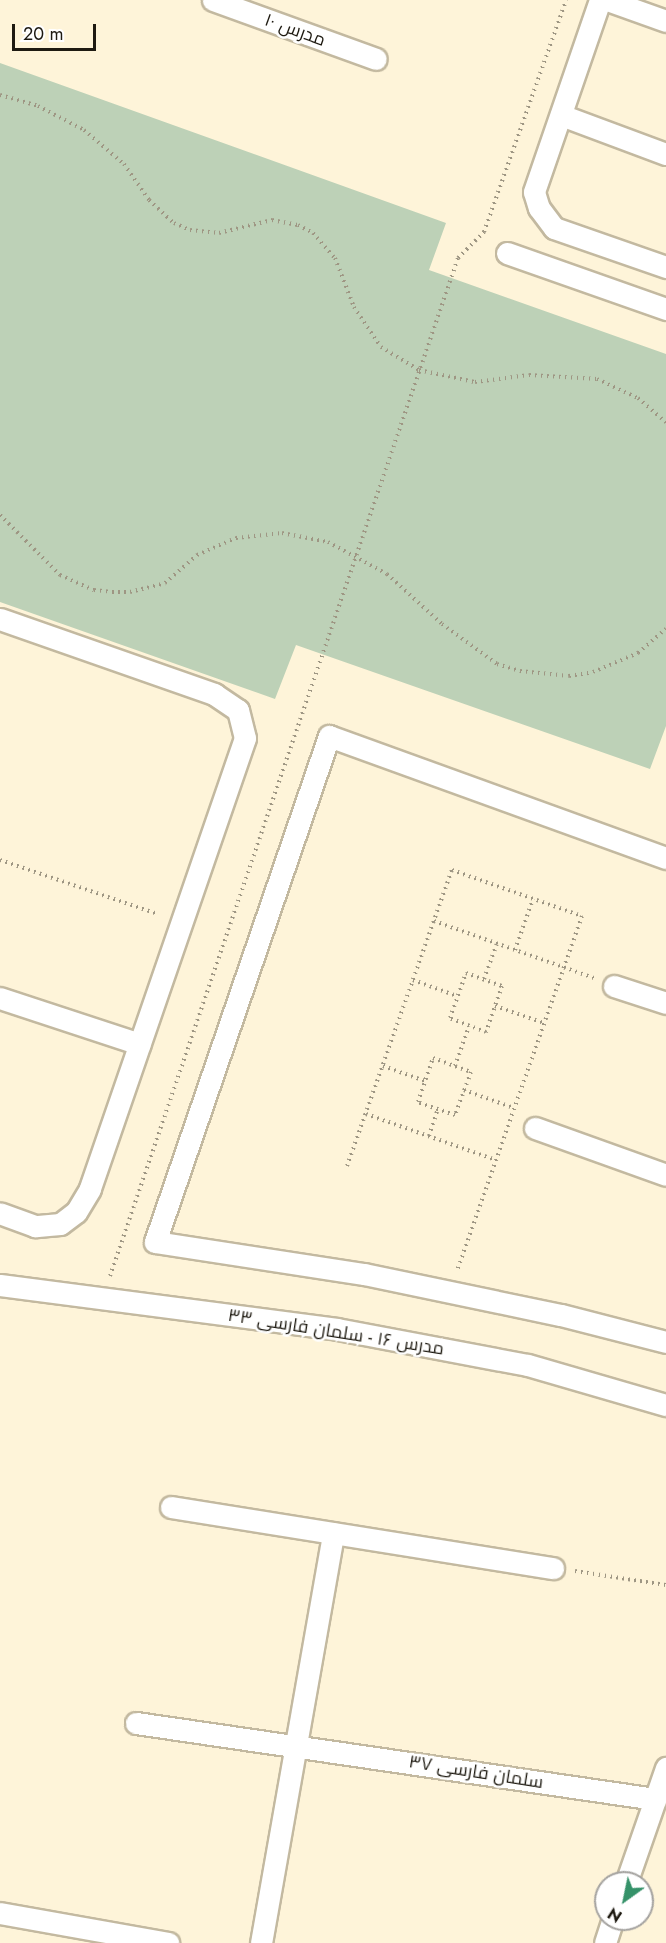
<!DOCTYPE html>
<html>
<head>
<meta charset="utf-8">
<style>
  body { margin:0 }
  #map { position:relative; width:666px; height:1943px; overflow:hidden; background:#fef4d9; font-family:Jost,Cairo,sans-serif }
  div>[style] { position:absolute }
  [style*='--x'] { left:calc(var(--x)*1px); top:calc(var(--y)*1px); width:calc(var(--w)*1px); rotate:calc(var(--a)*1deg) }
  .green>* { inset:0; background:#bdd1b7 }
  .path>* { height:4px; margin-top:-2px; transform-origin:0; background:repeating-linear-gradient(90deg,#9e9683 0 1.5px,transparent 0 6px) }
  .roads { filter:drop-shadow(2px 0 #c3b9a0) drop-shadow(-2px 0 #c3b9a0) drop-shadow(0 2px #c3b9a0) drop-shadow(0 -2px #c3b9a0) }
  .street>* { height:21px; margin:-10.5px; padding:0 10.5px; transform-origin:10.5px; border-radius:10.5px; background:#fff }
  span { translate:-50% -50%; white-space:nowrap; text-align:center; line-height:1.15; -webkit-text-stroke:5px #fff; paint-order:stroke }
  .street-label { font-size:18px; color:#1e1a11 }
  .north { position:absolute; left:594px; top:1871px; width:60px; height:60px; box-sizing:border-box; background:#fff; border:2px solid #a5a3a0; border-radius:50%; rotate:213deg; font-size:16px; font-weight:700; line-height:24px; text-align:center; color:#1e1a11 }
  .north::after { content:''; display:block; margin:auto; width:21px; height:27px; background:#359269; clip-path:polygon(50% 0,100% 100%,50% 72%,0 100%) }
  .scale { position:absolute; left:12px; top:24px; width:84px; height:27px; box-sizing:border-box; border:3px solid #1e1a11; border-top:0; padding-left:8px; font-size:18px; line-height:21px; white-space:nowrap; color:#1e1a11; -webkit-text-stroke:4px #fff; paint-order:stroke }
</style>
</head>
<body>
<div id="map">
  <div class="green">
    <div style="clip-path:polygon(0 63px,446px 223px,429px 270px,666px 354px,666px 726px,650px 769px,296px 645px,275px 699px,0 602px)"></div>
  </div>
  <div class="path">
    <div style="--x:0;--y:95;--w:40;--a:16"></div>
    <div style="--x:38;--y:106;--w:52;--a:27.6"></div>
    <div style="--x:84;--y:130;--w:52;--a:40.4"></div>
    <div style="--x:124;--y:164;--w:44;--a:55.2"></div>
    <div style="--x:149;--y:200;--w:34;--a:43"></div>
    <div style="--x:174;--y:223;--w:17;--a:24"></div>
    <div style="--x:190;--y:230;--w:29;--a:6"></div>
    <div style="--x:219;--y:233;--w:55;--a:-13.8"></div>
    <div style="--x:272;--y:220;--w:26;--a:11"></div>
    <div style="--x:298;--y:225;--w:17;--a:28"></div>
    <div style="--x:313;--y:233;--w:33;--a:49"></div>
    <div style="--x:335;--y:258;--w:53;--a:68.8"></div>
    <div style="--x:354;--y:307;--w:48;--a:56"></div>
    <div style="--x:381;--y:347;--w:44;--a:31.2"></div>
    <div style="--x:419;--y:370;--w:57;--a:12.1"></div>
    <div style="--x:475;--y:382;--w:54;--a:-7.4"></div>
    <div style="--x:529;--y:375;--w:68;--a:3.4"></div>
    <div style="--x:597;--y:379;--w:45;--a:24.9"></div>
    <div style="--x:638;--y:398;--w:37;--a:41"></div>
    <div style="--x:0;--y:515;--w:85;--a:45"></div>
    <div style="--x:60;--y:575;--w:37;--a:24"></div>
    <div style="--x:94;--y:590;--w:18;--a:6"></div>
    <div style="--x:112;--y:592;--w:18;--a:0"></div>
    <div style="--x:130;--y:592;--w:36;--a:-14"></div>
    <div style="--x:165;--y:583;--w:43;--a:-41.2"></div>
    <div style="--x:197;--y:555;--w:43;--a:-23.6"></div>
    <div style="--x:236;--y:538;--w:46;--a:-6.2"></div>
    <div style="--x:282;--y:533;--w:47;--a:11.1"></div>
    <div style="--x:328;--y:542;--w:67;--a:28.5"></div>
    <div style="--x:387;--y:574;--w:74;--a:42.3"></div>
    <div style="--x:442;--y:624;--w:68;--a:36"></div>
    <div style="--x:497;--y:664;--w:24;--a:17"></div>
    <div style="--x:520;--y:671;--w:49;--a:5.8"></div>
    <div style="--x:569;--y:676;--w:24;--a:-9"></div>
    <div style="--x:593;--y:672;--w:49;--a:-22.9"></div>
    <div style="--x:638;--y:653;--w:37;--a:-41"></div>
    <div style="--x:0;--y:860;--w:167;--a:18.9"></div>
    <div style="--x:434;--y:921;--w:170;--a:19.6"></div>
    <div style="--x:515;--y:950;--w:54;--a:-70.6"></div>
    <div style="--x:466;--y:973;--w:38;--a:20"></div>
    <div style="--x:502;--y:986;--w:49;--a:109.2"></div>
    <div style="--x:486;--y:1032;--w:39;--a:-159"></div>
    <div style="--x:450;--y:1018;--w:48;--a:-70.4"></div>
    <div style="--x:484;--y:979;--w:37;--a:-70"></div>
    <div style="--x:413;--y:980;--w:47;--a:20"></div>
    <div style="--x:495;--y:1006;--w:52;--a:19.1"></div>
    <div style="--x:433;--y:1058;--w:40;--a:20.2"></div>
    <div style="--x:471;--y:1072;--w:46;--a:110.4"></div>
    <div style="--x:455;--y:1115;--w:39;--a:-161"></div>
    <div style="--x:418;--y:1102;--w:46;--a:-71.2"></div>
    <div style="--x:383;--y:1066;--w:45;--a:19.7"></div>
    <div style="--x:455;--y:1066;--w:42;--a:-70.7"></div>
    <div style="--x:464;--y:1090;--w:53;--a:19.8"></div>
    <div style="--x:366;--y:1114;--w:138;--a:19.5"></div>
    <div style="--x:429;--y:1136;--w:28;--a:-72"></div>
    <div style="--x:347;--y:1166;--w:314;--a:-70.5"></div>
    <div style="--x:452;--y:870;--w:138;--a:19.5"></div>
    <div style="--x:582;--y:916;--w:375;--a:109.4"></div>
    <div style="--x:110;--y:1276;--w:1076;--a:-71.13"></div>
    <div style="--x:458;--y:258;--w:37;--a:-45"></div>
    <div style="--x:484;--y:232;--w:246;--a:-70.5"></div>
    <div style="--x:575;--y:1571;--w:92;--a:8.7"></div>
  </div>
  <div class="roads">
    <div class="street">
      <div style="--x:213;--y:0;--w:173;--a:19.9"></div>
      <div style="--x:600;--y:0;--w:203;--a:109"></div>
      <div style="--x:534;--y:192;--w:17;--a:73"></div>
      <div style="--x:539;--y:208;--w:25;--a:53"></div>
      <div style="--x:554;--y:228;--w:119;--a:19.2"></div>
      <div style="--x:607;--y:0;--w:63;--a:19.6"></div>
      <div style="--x:561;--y:115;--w:112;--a:20.4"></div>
      <div style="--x:507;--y:253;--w:169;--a:19.4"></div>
      <div style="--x:0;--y:619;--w:227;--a:19.3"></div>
      <div style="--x:214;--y:694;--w:29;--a:34"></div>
      <div style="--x:238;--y:710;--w:29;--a:76"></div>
      <div style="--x:245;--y:738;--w:477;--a:109"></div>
      <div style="--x:90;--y:1189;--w:27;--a:121"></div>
      <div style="--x:76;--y:1212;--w:20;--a:143"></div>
      <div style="--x:60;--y:1224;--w:25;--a:175"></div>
      <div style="--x:35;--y:1226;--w:37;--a:-160"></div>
      <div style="--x:666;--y:858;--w:358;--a:-160.1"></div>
      <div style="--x:329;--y:736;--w:535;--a:108.98"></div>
      <div style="--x:155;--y:1242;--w:211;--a:8.7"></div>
      <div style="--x:364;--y:1274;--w:201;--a:11.8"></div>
      <div style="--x:561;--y:1315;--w:108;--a:14.4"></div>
      <div style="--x:614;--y:986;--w:55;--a:18.1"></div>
      <div style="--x:0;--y:998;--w:147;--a:18.2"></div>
      <div style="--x:535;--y:1128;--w:139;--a:19.7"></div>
      <div style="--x:0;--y:1285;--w:340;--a:7.4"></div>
      <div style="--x:337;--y:1329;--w:194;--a:10.7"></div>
      <div style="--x:528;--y:1365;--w:144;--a:16.2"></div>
      <div style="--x:171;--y:1507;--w:387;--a:9.1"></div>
      <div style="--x:136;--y:1723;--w:525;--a:8.33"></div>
      <div style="--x:626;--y:1883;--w:122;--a:-70.8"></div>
      <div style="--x:0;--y:1913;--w:171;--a:10.1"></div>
      <div style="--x:261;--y:1943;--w:416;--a:-80"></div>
      <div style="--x:605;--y:1943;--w:25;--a:-72"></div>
    </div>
  </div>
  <div class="street-label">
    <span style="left:295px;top:30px;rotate:20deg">مدرس ۱۰</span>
    <span style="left:336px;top:1332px;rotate:9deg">مدرس ۱۶ - سلمان فارسی ۳۳</span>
    <span style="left:476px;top:1772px;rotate:9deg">سلمان فارسی ۳۷</span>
  </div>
  <div class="north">N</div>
  <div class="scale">20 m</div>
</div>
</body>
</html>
